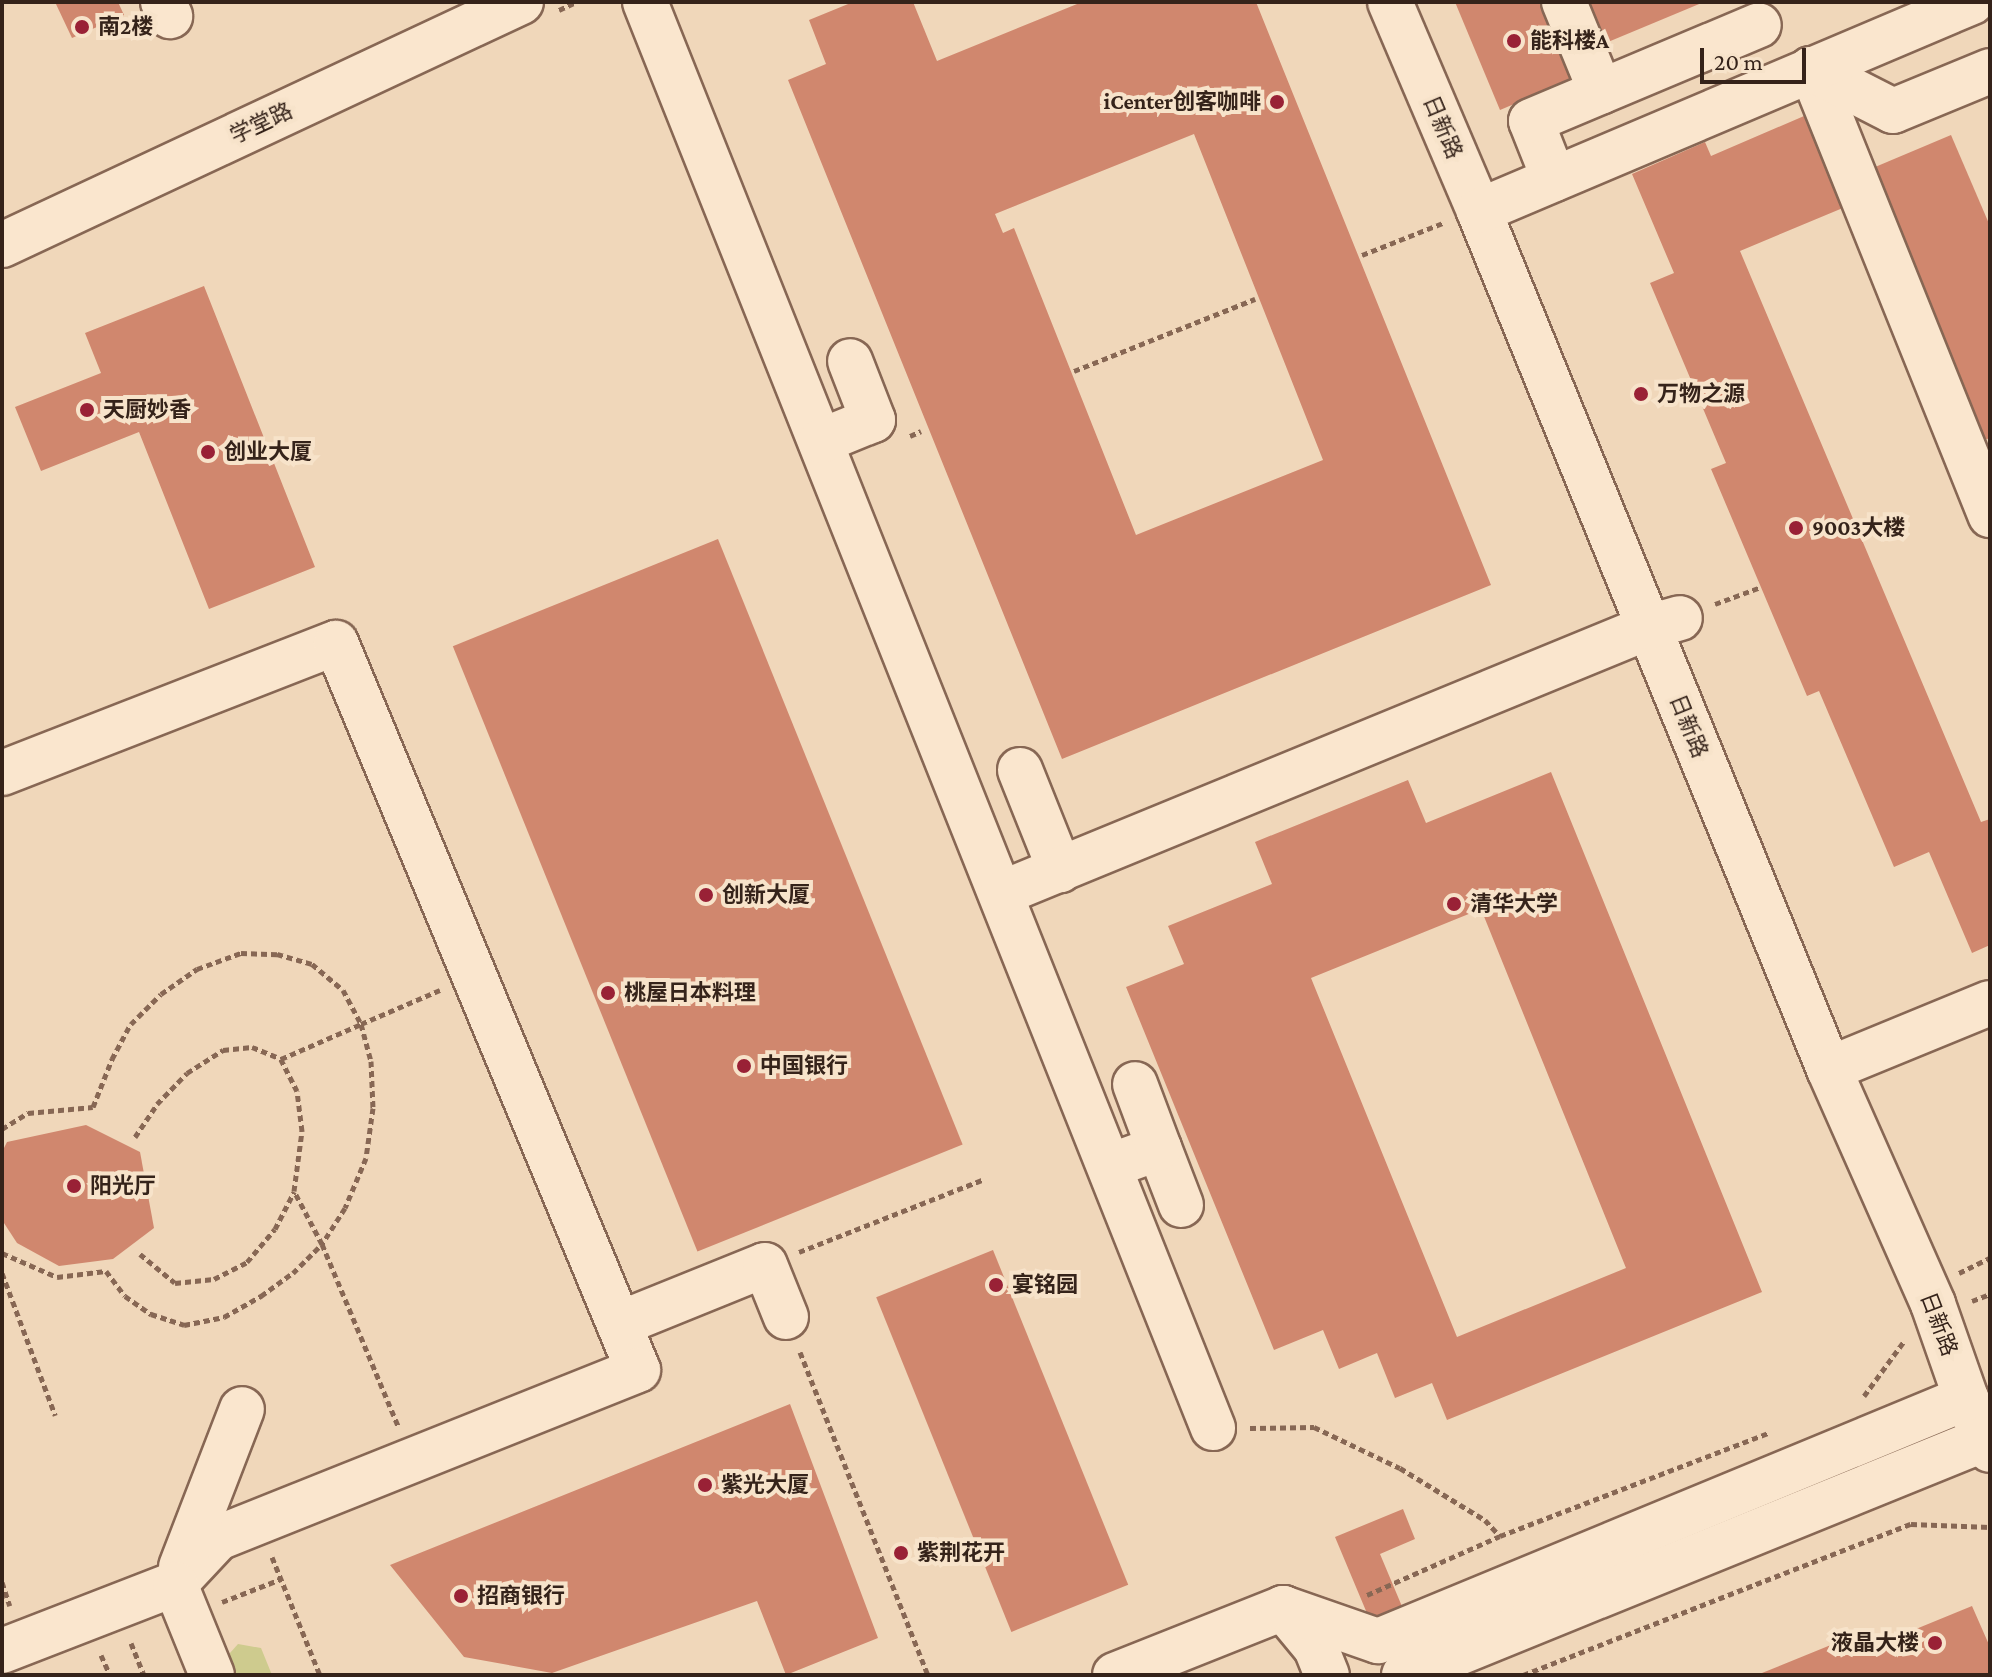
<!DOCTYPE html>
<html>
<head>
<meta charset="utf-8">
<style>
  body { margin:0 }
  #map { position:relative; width:1992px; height:1677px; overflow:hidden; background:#f0d7ba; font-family:"Crimson Pro","Noto Sans SC",serif }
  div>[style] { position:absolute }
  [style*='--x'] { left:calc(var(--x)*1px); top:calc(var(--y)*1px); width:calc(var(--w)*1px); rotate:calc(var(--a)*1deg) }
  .green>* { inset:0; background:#cecb8e }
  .building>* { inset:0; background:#d0876e; transform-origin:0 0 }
  .path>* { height:5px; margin-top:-2.5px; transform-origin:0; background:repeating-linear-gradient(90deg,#876754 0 6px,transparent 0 10px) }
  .roads { filter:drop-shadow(2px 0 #876754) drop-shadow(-2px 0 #876754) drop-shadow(0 2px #876754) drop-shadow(0 -2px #876754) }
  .minor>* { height:44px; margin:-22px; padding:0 22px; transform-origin:22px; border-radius:22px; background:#fae6ce }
  .dots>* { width:22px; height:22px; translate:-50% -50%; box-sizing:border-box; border:4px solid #f7e3ca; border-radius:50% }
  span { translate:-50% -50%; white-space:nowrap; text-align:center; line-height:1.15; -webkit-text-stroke:8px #f7e3ca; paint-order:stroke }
  .poi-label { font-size:22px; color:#35231a; font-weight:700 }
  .left { translate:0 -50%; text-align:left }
  .right { translate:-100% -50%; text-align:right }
  .street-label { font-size:22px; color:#35231a }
  .frame { position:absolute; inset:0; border:4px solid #35231a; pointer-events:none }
  .scale { position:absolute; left:1700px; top:48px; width:106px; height:36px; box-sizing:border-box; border:4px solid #35231a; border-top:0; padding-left:10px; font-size:24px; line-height:28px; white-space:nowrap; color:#35231a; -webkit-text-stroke:6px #f7e3ca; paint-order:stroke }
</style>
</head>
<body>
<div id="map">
  <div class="green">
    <div style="clip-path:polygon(238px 1644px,261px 1648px,272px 1675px,228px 1675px,222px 1662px)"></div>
  </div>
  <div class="building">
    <div style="clip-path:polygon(55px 2px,118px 2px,124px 15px,72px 38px)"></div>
    <div style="clip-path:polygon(evenodd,853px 2px,913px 2px,937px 61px,1082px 2px,1256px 2px,1491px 585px,1062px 759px,788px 80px,826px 64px,809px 20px,853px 2px,1194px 134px,1323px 460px,1136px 535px,1014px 228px,1003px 233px,995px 214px,1194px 134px)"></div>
    <div style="clip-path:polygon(1455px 2px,1541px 2px,1573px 79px,1500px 110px)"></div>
    <div style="clip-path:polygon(1577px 2px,1704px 2px,1596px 47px)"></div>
    <div style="clip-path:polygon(1811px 113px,1850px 205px,1740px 251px,1981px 822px,1990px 819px,1990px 945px,1972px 953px,1929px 852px,1894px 867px,1819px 691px,1807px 696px,1711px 469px,1726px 463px,1650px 283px,1674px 273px,1632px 174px,1705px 142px,1711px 156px)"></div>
    <div style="clip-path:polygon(1951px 135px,1990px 226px,1990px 438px,1984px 440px,1868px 170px)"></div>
    <div style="clip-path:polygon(204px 286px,315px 567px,209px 609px,139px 432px,41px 471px,15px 407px,101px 373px,85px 333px)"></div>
    <div style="left:718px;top:539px;width:653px;height:286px;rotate:68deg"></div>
    <div style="clip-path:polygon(evenodd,1551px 772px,1762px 1292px,1447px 1420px,1432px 1383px,1395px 1398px,1377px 1353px,1339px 1369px,1323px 1330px,1274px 1350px,1126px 987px,1184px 964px,1168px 926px,1272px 884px,1255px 842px,1408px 780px,1426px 823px,1551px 772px,1481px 909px,1626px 1268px,1457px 1337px,1311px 978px,1481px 909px)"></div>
    <div style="clip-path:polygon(86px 1125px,140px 1152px,154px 1228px,113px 1259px,59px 1266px,17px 1243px,2px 1220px,2px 1152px,7px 1142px)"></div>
    <div style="left:993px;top:1250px;width:361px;height:126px;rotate:68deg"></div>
    <div style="clip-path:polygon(790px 1404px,878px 1638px,786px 1675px,757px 1601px,552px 1673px,464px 1657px,390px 1565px)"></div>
    <div style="clip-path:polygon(1403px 1509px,1415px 1539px,1380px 1554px,1406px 1616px,1374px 1630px,1335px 1537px)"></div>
    <div style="clip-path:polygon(1972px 1606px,1990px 1647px,1990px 1675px,1757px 1675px,1848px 1638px,1855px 1654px)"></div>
  </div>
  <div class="path">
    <div style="--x:559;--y:10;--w:19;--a:-25"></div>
    <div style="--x:1362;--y:255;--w:87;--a:-21.6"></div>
    <div style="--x:1074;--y:371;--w:195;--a:-21.7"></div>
    <div style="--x:910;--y:436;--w:12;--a:-24"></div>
    <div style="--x:1715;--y:604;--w:49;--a:-20.3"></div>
    <div style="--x:2;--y:1129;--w:31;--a:-32"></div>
    <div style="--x:28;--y:1113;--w:65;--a:-5.3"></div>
    <div style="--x:93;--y:1107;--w:52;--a:-68.4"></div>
    <div style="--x:112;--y:1059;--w:40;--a:-62"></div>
    <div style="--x:131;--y:1024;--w:42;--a:-45"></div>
    <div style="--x:161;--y:994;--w:44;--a:-34.8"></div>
    <div style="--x:197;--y:969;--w:47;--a:-20"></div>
    <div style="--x:241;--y:953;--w:36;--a:2"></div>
    <div style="--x:277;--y:954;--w:36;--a:16"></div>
    <div style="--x:312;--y:964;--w:40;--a:40"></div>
    <div style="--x:343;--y:990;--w:38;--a:62"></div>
    <div style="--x:361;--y:1024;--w:86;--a:-23.3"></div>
    <div style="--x:135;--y:1137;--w:40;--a:-56"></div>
    <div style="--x:157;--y:1104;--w:43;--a:-45.9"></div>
    <div style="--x:187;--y:1073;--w:43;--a:-32.6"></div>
    <div style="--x:223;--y:1050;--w:29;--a:-6"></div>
    <div style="--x:252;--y:1047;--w:31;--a:22"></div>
    <div style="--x:799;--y:1252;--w:199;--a:-21.5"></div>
    <div style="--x:2;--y:1253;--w:60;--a:23.6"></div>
    <div style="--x:57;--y:1277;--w:49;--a:-7"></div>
    <div style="--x:106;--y:1271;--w:31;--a:53"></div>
    <div style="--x:125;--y:1296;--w:32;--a:35"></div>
    <div style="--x:151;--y:1314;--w:35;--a:18"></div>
    <div style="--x:184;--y:1325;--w:41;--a:-11.3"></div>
    <div style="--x:224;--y:1317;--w:43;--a:-29.6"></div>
    <div style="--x:261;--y:1296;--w:39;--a:-36"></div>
    <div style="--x:293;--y:1273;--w:41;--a:-45"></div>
    <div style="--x:322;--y:1244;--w:60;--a:-117.8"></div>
    <div style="--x:294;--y:1191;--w:61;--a:-82.4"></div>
    <div style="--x:302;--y:1131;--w:40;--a:-97.1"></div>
    <div style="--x:297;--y:1091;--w:36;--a:-117"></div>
    <div style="--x:281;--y:1059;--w:87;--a:-23.6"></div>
    <div style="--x:361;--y:1024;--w:38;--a:75"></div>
    <div style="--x:371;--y:1061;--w:47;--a:87.6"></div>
    <div style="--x:373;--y:1108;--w:50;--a:98"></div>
    <div style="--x:366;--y:1158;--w:54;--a:112.8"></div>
    <div style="--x:345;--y:1208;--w:43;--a:122.6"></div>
    <div style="--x:322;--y:1244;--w:197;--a:67.3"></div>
    <div style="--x:140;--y:1254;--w:45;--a:39.6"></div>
    <div style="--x:175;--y:1283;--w:39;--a:-6"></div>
    <div style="--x:214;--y:1279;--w:37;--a:-27"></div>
    <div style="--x:247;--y:1262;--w:43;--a:-49.7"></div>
    <div style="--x:275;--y:1229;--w:42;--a:-62.8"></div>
    <div style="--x:2;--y:1273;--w:152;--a:69.5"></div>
    <div style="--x:1959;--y:1273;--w:34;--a:-26"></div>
    <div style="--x:1972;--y:1301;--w:19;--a:-21"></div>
    <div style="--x:800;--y:1352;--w:347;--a:68.4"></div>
    <div style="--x:1864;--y:1396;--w:69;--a:-53.8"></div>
    <div style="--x:1250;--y:1428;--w:64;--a:-0.9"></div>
    <div style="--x:1314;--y:1427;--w:95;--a:25.5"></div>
    <div style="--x:1400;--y:1468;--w:100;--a:31.5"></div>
    <div style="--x:1485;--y:1520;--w:22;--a:47"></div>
    <div style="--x:272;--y:1557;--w:127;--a:67.9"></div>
    <div style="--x:2;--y:1582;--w:25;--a:72"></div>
    <div style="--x:1367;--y:1595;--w:145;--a:-23.9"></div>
    <div style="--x:1500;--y:1536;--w:288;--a:-21"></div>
    <div style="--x:222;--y:1602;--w:63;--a:-21.3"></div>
    <div style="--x:131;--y:1643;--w:35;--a:68"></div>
    <div style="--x:101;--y:1655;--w:22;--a:66"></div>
    <div style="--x:1523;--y:1675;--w:416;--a:-21.3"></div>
    <div style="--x:1911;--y:1524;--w:79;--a:2.2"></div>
  </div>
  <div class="roads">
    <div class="minor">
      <div style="--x:163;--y:2;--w:16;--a:63"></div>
      <div style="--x:645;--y:2;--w:1535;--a:68.28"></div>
      <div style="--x:1390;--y:2;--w:227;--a:66.9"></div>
      <div style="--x:1479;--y:211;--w:927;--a:67.81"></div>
      <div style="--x:1829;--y:1069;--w:257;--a:66.1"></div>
      <div style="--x:1933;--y:1304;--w:100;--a:70.7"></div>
      <div style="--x:1966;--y:1398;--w:57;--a:65.2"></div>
      <div style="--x:1564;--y:2;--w:97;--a:67.7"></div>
      <div style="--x:1811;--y:69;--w:481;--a:68.1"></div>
      <div style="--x:1811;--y:69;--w:92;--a:27.1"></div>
      <div style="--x:1893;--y:111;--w:105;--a:-22.4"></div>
      <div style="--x:1554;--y:179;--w:62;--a:-111.6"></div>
      <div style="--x:1531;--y:121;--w:247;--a:-22.8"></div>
      <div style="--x:1479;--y:211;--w:535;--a:-22.97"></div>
      <div style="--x:2;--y:245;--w:573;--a:-25.09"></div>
      <div style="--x:821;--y:441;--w:56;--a:-22"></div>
      <div style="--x:873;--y:420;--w:63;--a:-111.3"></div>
      <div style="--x:1020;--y:770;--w:108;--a:68.2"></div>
      <div style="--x:2;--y:773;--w:358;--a:-21.3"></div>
      <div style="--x:336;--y:643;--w:787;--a:67.44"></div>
      <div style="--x:638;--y:1370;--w:452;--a:158.2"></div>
      <div style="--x:218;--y:1538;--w:63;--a:133.1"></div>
      <div style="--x:1002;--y:893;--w:700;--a:-22.35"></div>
      <div style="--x:1649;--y:627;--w:32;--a:-16"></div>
      <div style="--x:1829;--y:1069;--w:174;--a:-22.3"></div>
      <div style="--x:1159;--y:1148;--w:61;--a:68.9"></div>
      <div style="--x:1110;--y:1166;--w:52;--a:-20.2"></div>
      <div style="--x:1159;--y:1148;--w:68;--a:-110.6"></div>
      <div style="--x:619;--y:1324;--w:157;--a:-22"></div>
      <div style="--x:765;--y:1265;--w:56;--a:68"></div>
      <div style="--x:181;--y:1567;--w:169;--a:-68.9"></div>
      <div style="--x:1283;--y:1608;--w:52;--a:50.5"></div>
      <div style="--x:1316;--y:1648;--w:29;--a:68"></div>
      <div style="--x:2;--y:1651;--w:186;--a:-21.2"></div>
      <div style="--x:175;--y:1584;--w:98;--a:67.9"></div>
      <div style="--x:1115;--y:1675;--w:181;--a:-21.7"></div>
      <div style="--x:1283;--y:1608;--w:101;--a:19.2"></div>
      <div style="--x:1378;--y:1641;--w:636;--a:-22.45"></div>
      <div style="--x:1404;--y:1675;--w:627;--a:-22.11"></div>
    </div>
  </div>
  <div class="dots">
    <div style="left:82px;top:27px;background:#992136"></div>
    <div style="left:1514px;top:41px;background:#992136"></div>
    <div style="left:1277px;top:102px;background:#992136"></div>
    <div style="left:1641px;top:394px;background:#992136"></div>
    <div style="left:87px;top:410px;background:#992136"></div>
    <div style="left:208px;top:452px;background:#992136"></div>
    <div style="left:1796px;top:528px;background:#992136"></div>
    <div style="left:706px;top:895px;background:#992136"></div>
    <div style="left:1454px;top:904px;background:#992136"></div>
    <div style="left:608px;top:993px;background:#992136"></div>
    <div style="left:744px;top:1066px;background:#992136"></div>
    <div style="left:74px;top:1186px;background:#992136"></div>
    <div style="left:996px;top:1285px;background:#992136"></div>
    <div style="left:705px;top:1485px;background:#992136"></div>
    <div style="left:901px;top:1553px;background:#992136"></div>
    <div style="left:461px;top:1596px;background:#992136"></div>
    <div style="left:1935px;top:1643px;background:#992136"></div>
  </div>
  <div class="poi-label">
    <span class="left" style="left:98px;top:27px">南2楼</span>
    <span class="left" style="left:1530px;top:41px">能科楼A</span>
    <span class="right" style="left:1261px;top:102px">iCenter创客咖啡</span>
    <span class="left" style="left:1657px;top:394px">万物之源</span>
    <span class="left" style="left:103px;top:410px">天厨妙香</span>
    <span class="left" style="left:224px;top:452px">创业大厦</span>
    <span class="left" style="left:1812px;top:528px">9003大楼</span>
    <span class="left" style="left:722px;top:895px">创新大厦</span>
    <span class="left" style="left:1470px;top:904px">清华大学</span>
    <span class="left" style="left:624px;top:993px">桃屋日本料理</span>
    <span class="left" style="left:760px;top:1066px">中国银行</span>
    <span class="left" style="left:90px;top:1186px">阳光厅</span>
    <span class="left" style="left:1012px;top:1285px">宴铭园</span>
    <span class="left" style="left:721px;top:1485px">紫光大厦</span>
    <span class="left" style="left:917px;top:1553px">紫荆花开</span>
    <span class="left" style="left:477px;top:1596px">招商银行</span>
    <span class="right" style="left:1919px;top:1643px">液晶大楼</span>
  </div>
  <div class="street-label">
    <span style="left:261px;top:123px;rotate:-25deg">学堂路</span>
    <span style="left:1443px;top:127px;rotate:67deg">日新路</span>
    <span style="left:1689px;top:726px;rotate:68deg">日新路</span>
    <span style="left:1939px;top:1324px;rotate:69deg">日新路</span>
  </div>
  <div class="frame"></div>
  <div class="scale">20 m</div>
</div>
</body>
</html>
